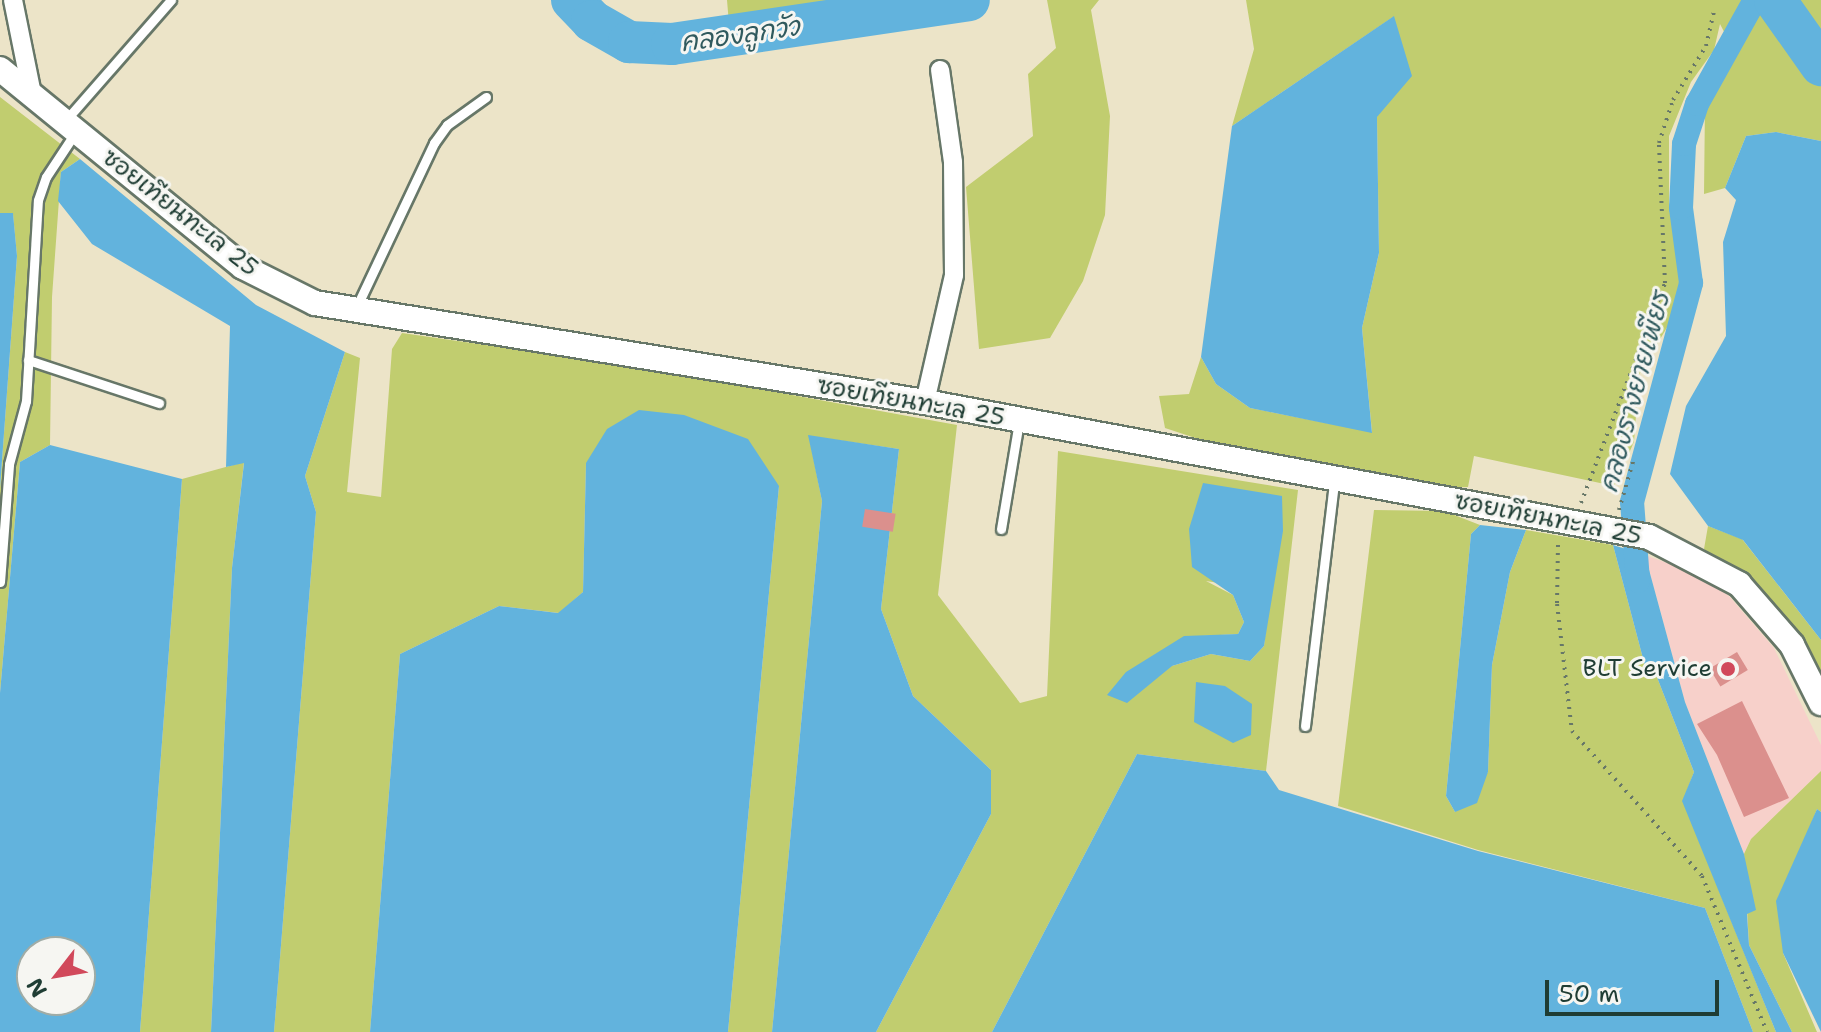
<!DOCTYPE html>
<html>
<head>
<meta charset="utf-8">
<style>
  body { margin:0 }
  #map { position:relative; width:1821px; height:1032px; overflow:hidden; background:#ece4c8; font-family:"Shantell Sans","Playpen Sans Thai",sans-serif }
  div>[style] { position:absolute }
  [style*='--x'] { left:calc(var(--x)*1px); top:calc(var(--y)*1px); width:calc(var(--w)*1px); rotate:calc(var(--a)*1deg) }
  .built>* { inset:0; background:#f7d0ca }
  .green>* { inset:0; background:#c1cd6f }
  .water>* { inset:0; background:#62b3dd }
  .canal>* { height:24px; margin:-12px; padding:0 12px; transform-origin:12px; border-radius:12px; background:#62b3dd }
  .river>* { height:42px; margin:-21px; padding:0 21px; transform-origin:21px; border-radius:21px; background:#62b3dd }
  .building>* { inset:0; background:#db908d; transform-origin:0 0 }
  .path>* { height:4px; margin-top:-2px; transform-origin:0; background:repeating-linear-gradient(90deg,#677768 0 2px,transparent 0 8px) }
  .roads { filter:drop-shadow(2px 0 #677768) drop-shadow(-2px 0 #677768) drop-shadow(0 2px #677768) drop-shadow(0 -2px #677768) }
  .service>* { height:9px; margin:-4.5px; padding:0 4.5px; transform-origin:4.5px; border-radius:4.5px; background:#fff }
  .minor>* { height:18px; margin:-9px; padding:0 9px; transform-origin:9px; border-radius:9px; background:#fff }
  .tertiary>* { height:24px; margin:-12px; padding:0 12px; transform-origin:12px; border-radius:12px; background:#fff }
  .dots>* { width:22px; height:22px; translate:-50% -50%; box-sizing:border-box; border:4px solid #f6f6f2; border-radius:50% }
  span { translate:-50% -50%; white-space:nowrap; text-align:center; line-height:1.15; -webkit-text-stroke:6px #f6f6f2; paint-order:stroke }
  .street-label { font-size:24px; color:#1f3d34 }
  .poi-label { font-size:24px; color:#1f3d34 }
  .right { translate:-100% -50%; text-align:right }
  .water-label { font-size:26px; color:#305a5e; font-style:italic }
  .north { position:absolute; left:16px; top:936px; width:80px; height:80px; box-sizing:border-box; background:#f6f6f2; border:2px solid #a0aca6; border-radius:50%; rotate:239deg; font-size:22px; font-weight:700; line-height:32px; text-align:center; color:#1f3d34 }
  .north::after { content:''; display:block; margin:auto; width:28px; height:36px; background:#d1495b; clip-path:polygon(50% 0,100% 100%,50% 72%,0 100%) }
  .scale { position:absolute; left:1545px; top:980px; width:174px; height:36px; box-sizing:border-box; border:4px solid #1f3d34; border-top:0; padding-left:10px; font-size:24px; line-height:28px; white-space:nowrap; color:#1f3d34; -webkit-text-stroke:6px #f6f6f2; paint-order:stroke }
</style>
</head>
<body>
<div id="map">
  <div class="built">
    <div style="clip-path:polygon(1645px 555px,1695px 573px,1729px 596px,1774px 648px,1821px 745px,1821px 771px,1751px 839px,1744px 854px,1685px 702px)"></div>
  </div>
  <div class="green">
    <div style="clip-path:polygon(727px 0,910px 0,729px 24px)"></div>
    <div style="clip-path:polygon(1047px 0,1099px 0,1091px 10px,1110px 116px,1105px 215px,1083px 281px,1050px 338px,979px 349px,966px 187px,1033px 136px,1028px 74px,1056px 48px)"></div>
    <div style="clip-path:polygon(1246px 0,1821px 0,1821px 141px,1776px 132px,1746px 136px,1725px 188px,1704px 194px,1705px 103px,1734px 51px,1720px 24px,1714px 50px,1691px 82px,1669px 136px,1669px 209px,1683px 271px,1669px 324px,1639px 375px,1634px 442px,1614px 486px,1474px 456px,1468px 487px,1439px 488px,1235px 451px,1165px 428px,1159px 396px,1189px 394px,1201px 357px,1216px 384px,1250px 408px,1372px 432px,1362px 328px,1379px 253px,1377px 117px,1393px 17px,1232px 126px,1254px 49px)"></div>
    <div style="clip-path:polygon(0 97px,80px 159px,61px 172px,52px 297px,50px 445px,20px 462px,0 693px,0 488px,17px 256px,13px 214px,0 213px)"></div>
    <div style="clip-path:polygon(evenodd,402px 333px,639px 367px,957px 425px,938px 595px,1020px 703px,1047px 696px,1058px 451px,1298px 490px,1266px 771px,1137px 754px,992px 1032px,876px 1032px,991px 814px,991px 770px,913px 696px,881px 609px,899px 449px,809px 436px,822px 501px,772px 1032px,728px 1032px,779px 486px,586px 463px,583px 592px,559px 613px,499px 606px,400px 654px,370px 1032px,274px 1032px,316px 512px,305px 476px,345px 352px,360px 358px,347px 492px,381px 497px,392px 349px,402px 333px,1206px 581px,1270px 591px,1264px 646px,1250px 661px,1211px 654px,1172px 666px,1184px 637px,1238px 634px,1244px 622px,1233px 595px,1206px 581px)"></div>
    <div style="clip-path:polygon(244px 462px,232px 568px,211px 1032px,140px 1032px,182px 479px)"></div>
    <div style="clip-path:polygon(1374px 510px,1444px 511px,1480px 525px,1471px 534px,1446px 796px,1455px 812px,1488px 772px,1492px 665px,1510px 572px,1526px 530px,1613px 545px,1645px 666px,1653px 667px,1694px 772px,1683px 801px,1776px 1032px,1753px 1032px,1705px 908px,1478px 850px,1338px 806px)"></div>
    <div style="clip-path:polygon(1708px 526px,1742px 539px,1821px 640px,1821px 682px,1788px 622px,1704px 549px)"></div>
    <div style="clip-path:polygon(1821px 771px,1821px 812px,1817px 809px,1802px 847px,1783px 953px,1817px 1032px,1792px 1032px,1749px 945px,1744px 854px,1751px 839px)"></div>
  </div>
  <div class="water">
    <div style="clip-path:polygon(1394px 16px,1412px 76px,1377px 117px,1379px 253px,1362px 328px,1372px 433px,1250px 408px,1216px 384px,1201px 357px,1232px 126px)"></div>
    <div style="clip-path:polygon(1776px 132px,1821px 141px,1821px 640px,1743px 540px,1708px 526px,1670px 474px,1686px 406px,1726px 336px,1723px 242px,1736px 200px,1725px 188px,1746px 136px)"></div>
    <div style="clip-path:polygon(80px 159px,256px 305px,345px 352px,305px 476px,316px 512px,274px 1032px,211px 1032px,232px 568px,244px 463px,226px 467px,230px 326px,92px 244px,58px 201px,61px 172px)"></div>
    <div style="clip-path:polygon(0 213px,13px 213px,17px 256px,0 488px)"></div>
    <div style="clip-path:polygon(639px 410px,684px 415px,748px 439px,779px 486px,728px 1032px,370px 1032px,400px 654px,499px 606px,558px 613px,583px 592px,586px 463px,607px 429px)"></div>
    <div style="clip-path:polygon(808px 435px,899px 449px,881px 609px,913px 696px,991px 770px,991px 814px,876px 1032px,772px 1032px,822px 501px)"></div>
    <div style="clip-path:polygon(evenodd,50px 445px,182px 479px,140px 1032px,0 1032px,0 693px,20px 462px,50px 445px,32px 952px,80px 952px,80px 1000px,32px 1000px,32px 952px)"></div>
    <div style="clip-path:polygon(1203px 483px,1282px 496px,1283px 531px,1264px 646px,1250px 661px,1211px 654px,1172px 666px,1127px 703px,1107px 695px,1126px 672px,1184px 636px,1238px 634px,1244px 622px,1233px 595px,1192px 567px,1189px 529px)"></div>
    <div style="clip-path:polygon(1480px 525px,1526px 530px,1510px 572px,1492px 665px,1488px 772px,1477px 803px,1455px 812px,1446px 796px,1471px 534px)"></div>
    <div style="clip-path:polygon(1613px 545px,1645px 555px,1685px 702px,1744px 854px,1756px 910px,1747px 914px,1749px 945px,1792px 1032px,1776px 1032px,1682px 801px,1694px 772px,1653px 667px,1645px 666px)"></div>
    <div style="clip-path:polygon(1196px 682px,1225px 686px,1252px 704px,1251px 735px,1233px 743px,1194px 722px)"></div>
    <div style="clip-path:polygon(1137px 754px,1266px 771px,1279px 790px,1478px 851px,1705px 908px,1753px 1032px,992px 1032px)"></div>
    <div style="clip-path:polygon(1817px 809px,1821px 812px,1821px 1032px,1783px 953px,1776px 901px)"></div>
  </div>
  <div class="canal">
    <div style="--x:1638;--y:581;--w:79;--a:-94.3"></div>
    <div style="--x:1632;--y:502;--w:227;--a:-74.9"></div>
    <div style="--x:1691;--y:283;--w:76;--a:-97.6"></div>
    <div style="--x:1681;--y:208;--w:64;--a:-87.3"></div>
    <div style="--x:1684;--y:144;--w:42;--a:-72"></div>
    <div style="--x:1697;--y:104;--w:119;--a:-60.9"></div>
  </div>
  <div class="river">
    <div style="--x:572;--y:0;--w:29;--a:46"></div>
    <div style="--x:592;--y:21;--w:43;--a:29.6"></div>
    <div style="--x:629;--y:42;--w:43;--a:2.7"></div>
    <div style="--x:672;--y:44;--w:300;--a:-8.4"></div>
    <div style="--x:1775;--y:0;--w:80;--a:54.7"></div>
  </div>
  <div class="building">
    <div style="left:865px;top:509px;width:31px;height:18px;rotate:9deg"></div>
    <div style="left:1737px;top:652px;width:21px;height:32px;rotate:59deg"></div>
    <div style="clip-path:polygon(1742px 701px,1789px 798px,1744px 817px,1717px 755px,1697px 724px)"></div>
  </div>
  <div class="path">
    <div style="--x:1581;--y:503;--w:235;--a:-69.1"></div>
    <div style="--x:1665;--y:283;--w:140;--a:-92.5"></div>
    <div style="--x:1659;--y:143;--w:45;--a:-72"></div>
    <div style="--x:1673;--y:100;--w:63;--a:-58.6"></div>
    <div style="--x:1706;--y:46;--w:36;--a:-77"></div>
    <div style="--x:1619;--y:510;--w:54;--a:-73.9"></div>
    <div style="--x:1558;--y:545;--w:59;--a:91"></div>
    <div style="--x:1557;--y:604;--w:128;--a:83.3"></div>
    <div style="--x:1572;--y:731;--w:195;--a:48.1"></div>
    <div style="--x:1702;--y:876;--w:169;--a:67.4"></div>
  </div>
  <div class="roads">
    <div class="service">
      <div style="--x:65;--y:121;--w:161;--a:-48.8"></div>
      <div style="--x:356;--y:308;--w:183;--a:-64.7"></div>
      <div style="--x:434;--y:143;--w:22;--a:-54"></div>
      <div style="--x:447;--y:125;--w:48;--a:-35.7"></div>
      <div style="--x:28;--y:360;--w:138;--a:18.2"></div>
      <div style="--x:1001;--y:529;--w:109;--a:-80.5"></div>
      <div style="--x:0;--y:582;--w:118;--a:-85.6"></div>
      <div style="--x:9;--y:464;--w:65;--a:-74.9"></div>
      <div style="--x:26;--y:401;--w:201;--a:-86.6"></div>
      <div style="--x:38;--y:200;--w:24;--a:-71"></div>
      <div style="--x:46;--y:177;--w:53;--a:-56.6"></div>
      <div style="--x:1305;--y:726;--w:247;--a:-83.2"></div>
    </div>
    <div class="minor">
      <div style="--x:13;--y:0;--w:96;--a:78.6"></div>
      <div style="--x:925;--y:402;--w:130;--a:-77.1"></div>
      <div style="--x:954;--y:275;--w:113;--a:-90.5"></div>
      <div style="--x:953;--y:162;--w:93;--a:-98"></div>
    </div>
    <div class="tertiary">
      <div style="--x:0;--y:69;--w:313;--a:39.2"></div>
      <div style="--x:243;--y:267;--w:80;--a:26.6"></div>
      <div style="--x:315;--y:303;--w:618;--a:9.22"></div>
      <div style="--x:925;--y:402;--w:736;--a:10.56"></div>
      <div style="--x:1649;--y:537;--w:102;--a:27.6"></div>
      <div style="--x:1739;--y:584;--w:81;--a:49"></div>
      <div style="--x:1792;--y:645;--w:65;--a:63.4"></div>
    </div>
  </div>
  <div class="dots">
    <div style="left:1728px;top:669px;background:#d1495b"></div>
  </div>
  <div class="street-label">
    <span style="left:180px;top:213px;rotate:38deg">ซอยเทียนทะเล 25</span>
    <span style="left:911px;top:402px;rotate:10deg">ซอยเทียนทะเล 25</span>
    <span style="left:1548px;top:519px;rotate:11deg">ซอยเทียนทะเล 25</span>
  </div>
  <div class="poi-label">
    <span class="right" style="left:1712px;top:669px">BLT Service</span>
  </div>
  <div class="water-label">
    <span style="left:740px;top:34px;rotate:-8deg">คลองลูกวัว</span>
    <span style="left:1634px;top:392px;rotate:-75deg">คลองรางยายเพียร</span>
  </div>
  <div class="north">N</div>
  <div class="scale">50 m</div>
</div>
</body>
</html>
